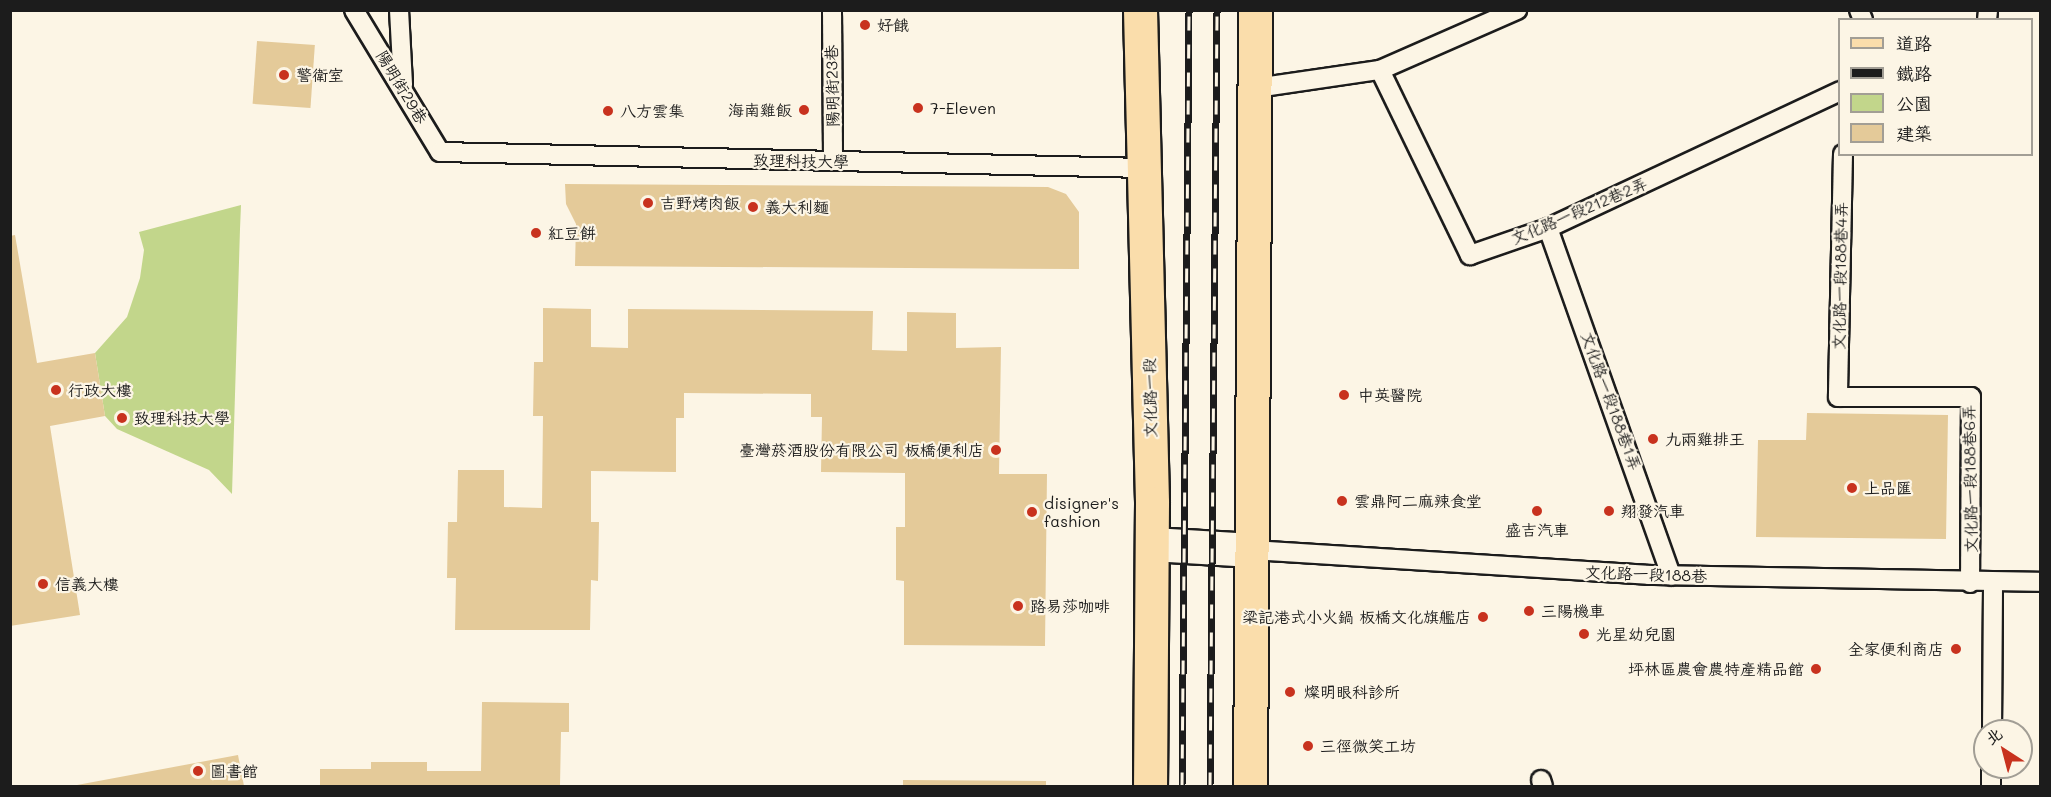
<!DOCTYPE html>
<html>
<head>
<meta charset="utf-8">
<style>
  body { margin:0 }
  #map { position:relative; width:2051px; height:797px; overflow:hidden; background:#fcf5e5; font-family:Mali,"LXGW WenKai TC",sans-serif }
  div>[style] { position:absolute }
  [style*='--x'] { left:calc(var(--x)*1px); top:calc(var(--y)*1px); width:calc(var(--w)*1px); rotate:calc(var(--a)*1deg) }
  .green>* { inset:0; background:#c2d68b }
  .building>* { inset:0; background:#e4ca99; transform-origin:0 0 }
  .roads { filter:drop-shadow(2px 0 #1c1c1c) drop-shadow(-2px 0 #1c1c1c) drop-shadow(0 2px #1c1c1c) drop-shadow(0 -2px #1c1c1c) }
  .service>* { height:18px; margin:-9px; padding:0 9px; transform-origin:9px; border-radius:9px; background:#fcf5e5 }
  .minor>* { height:33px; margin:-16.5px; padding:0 16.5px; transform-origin:16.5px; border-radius:16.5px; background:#fcf5e5 }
  .primary>* { height:33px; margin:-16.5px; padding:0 16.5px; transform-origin:16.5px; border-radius:16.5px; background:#faddab }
  .rail>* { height:7px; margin-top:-3.5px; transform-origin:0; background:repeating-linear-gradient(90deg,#fcf5e5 0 14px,#1c1c1c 0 28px); box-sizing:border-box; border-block:2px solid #1c1c1c }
  .dots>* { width:16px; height:16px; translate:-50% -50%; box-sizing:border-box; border:3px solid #fcf5e5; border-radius:50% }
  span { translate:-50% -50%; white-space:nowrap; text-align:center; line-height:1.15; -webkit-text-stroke:4.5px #fcf5e5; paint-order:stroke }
  .poi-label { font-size:16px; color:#1c1c1c }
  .left { translate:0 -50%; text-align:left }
  .right { translate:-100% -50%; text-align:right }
  .street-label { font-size:16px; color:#1c1c1c }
  .frame { position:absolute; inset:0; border:12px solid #1c1c1c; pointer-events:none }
  .legend { position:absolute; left:1838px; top:18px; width:195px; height:138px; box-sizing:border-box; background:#fcf5e5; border:2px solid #a29e95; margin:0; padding:8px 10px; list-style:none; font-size:18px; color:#1c1c1c }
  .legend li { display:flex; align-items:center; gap:12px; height:30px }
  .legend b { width:30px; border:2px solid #a29e95 }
  .north { position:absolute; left:1973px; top:719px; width:60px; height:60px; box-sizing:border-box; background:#fcf5e5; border:2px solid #a29e95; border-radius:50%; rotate:324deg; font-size:16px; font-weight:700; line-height:24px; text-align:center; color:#1c1c1c }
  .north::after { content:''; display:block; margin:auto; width:21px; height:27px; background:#c8321e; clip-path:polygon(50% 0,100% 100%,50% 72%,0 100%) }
</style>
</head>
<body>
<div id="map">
  <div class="green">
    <div style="clip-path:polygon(241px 205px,240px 229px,232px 494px,209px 470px,117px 429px,105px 416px,95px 353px,127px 317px,140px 278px,144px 250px,139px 232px)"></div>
  </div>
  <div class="building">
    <div style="left:257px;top:41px;width:58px;height:63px;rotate:4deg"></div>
    <div style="clip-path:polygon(565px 184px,1048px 187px,1066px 194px,1079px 212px,1079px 269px,575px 266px,576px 224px,566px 204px)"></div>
    <div style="clip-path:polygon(15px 235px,37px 363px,95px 353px,105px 416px,50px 426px,80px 615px,10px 626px,10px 236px)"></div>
    <div style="clip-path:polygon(543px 308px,591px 309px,591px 347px,628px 348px,628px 309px,873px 311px,872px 350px,907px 351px,907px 312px,956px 313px,956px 348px,1001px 347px,999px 474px,1047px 474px,1045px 646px,904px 645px,904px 581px,896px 580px,896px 527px,905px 527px,905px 473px,821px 472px,822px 417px,811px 417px,811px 394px,684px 393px,684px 418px,676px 418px,676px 472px,591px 471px,591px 522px,599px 522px,598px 581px,591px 580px,590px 630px,455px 630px,456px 578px,447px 578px,448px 522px,457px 522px,458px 470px,504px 470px,504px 507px,542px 508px,543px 416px,533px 416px,534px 362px,543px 362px)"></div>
    <div style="clip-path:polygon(1807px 413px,1948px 415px,1946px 539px,1756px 537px,1758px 440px,1806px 440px)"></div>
    <div style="clip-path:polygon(482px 702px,569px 703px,569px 732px,561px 732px,560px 786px,320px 786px,320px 769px,371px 769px,371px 762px,427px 762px,427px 771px,481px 771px)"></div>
    <div style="clip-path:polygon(238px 755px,244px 786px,77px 786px,77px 785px)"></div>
    <div style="clip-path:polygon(903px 780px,1046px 781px,1046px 786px,903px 786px)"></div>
  </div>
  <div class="roads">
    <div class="service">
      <div style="--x:354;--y:10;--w:166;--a:58.8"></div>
      <div style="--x:440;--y:152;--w:706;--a:1.3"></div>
      <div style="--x:399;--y:10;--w:75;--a:86.9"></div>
      <div style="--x:832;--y:10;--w:151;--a:89.6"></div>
      <div style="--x:1859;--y:10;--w:11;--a:68"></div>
      <div style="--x:1987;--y:20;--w:10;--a:-84"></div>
      <div style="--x:1380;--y:70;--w:206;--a:64.1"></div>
      <div style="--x:1470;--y:255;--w:83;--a:-19.1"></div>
      <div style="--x:1548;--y:228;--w:323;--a:-25.1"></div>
      <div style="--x:1256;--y:88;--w:125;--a:-8.3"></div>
      <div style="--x:1380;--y:70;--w:150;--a:-23.7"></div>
      <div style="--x:1843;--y:154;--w:243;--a:91.2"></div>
      <div style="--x:1838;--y:397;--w:133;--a:0"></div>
      <div style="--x:1971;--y:397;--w:186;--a:90.3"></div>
      <div style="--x:1548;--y:228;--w:369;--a:70.5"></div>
      <div style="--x:1252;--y:550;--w:398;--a:3.6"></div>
      <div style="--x:1649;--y:575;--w:391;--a:1"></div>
      <div style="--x:1992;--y:731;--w:147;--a:-89.6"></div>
      <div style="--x:1541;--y:780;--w:6;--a:72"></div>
      <div style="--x:1991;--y:786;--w:19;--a:-90"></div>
    </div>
    <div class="minor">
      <div style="--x:1152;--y:544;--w:100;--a:3.4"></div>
    </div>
    <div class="primary">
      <div style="--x:1140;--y:10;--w:493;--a:88.6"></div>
      <div style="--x:1152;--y:503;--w:283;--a:90.4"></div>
      <div style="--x:1250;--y:786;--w:776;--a:-89.63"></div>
    </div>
  </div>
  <div class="rail">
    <div style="--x:1182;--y:786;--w:776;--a:-89.48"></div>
    <div style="--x:1210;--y:786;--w:776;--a:-89.48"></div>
  </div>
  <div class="dots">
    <div style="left:865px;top:25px;background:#c8321e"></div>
    <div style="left:284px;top:75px;background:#c8321e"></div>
    <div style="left:918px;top:108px;background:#c8321e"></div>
    <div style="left:804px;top:110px;background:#c8321e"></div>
    <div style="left:608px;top:111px;background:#c8321e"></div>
    <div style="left:648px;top:203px;background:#c8321e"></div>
    <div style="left:753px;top:207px;background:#c8321e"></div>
    <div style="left:536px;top:233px;background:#c8321e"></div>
    <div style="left:56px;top:390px;background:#c8321e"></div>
    <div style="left:1344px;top:395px;background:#c8321e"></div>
    <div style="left:122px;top:418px;background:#c8321e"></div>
    <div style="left:1653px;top:439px;background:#c8321e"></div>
    <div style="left:996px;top:450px;background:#c8321e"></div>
    <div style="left:1852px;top:488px;background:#c8321e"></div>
    <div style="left:1342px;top:501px;background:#c8321e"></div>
    <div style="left:1537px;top:511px;background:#c8321e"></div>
    <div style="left:1609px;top:511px;background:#c8321e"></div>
    <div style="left:1032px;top:512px;background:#c8321e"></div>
    <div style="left:43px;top:584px;background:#c8321e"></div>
    <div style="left:1018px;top:606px;background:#c8321e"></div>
    <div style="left:1529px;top:611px;background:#c8321e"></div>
    <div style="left:1483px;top:617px;background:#c8321e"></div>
    <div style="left:1584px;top:634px;background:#c8321e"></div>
    <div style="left:1956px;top:649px;background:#c8321e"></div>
    <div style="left:1816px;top:669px;background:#c8321e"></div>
    <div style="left:1290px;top:692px;background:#c8321e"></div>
    <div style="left:1308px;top:746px;background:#c8321e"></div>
    <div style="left:198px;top:771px;background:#c8321e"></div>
  </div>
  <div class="poi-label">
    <span class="left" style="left:877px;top:25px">好餓</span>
    <span class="left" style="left:296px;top:75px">警衛室</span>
    <span class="left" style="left:930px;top:108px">7-Eleven</span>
    <span class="right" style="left:792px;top:110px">海南雞飯</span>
    <span class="left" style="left:620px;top:111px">八方雲集</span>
    <span class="left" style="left:660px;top:203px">吉野烤肉飯</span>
    <span class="left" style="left:765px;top:207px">義大利麵</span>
    <span class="left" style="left:548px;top:233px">紅豆餅</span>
    <span class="left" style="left:68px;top:390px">行政大樓</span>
    <span class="left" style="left:1358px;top:395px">中英醫院</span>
    <span class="left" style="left:134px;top:418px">致理科技大學</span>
    <span class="left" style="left:1665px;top:439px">九兩雞排王</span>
    <span class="right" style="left:984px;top:450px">臺灣菸酒股份有限公司 板橋便利店</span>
    <span class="left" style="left:1864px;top:488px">上品匯</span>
    <span class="left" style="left:1354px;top:501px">雲鼎阿二麻辣食堂</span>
    <span class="left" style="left:1044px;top:512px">disigner's<br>fashion</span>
    <span class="left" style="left:1621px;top:511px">翔發汽車</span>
    <span style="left:1537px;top:530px">盛吉汽車</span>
    <span class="left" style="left:55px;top:584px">信義大樓</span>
    <span class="left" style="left:1030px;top:606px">路易莎咖啡</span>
    <span class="left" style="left:1541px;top:611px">三陽機車</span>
    <span class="right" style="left:1471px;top:617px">梁記港式小火鍋 板橋文化旗艦店</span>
    <span class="left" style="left:1596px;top:634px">光星幼兒園</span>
    <span class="right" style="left:1944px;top:649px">全家便利商店</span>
    <span class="right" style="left:1804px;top:669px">坪林區農會農特產精品館</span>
    <span class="left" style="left:1304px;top:692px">燦明眼科診所</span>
    <span class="left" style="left:1320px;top:746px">三徑微笑工坊</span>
    <span class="left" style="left:210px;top:771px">圖書館</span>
  </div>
  <div class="street-label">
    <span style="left:832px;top:86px;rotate:-91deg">陽明街23巷</span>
    <span style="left:402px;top:87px;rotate:59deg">陽明街29巷</span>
    <span style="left:801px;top:161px;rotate:1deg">致理科技大學</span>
    <span style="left:1579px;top:211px;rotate:-23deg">文化路一段212巷2弄</span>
    <span style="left:1840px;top:276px;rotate:-89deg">文化路一段188巷4弄</span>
    <span style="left:1150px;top:398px;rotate:-91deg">文化路一段</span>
    <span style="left:1611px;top:401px;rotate:70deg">文化路一段188巷1弄</span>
    <span style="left:1970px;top:479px;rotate:-91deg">文化路一段188巷6弄</span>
    <span style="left:1646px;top:574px;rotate:2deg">文化路一段188巷</span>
  </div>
  <div class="frame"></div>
  <ul class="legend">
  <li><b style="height:8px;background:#faddab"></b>道路</li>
  <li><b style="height:8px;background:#1c1c1c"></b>鐵路</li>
  <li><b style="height:16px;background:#c2d68b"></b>公園</li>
  <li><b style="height:16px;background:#e4ca99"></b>建築</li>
  </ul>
  <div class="north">北</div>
</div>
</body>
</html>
